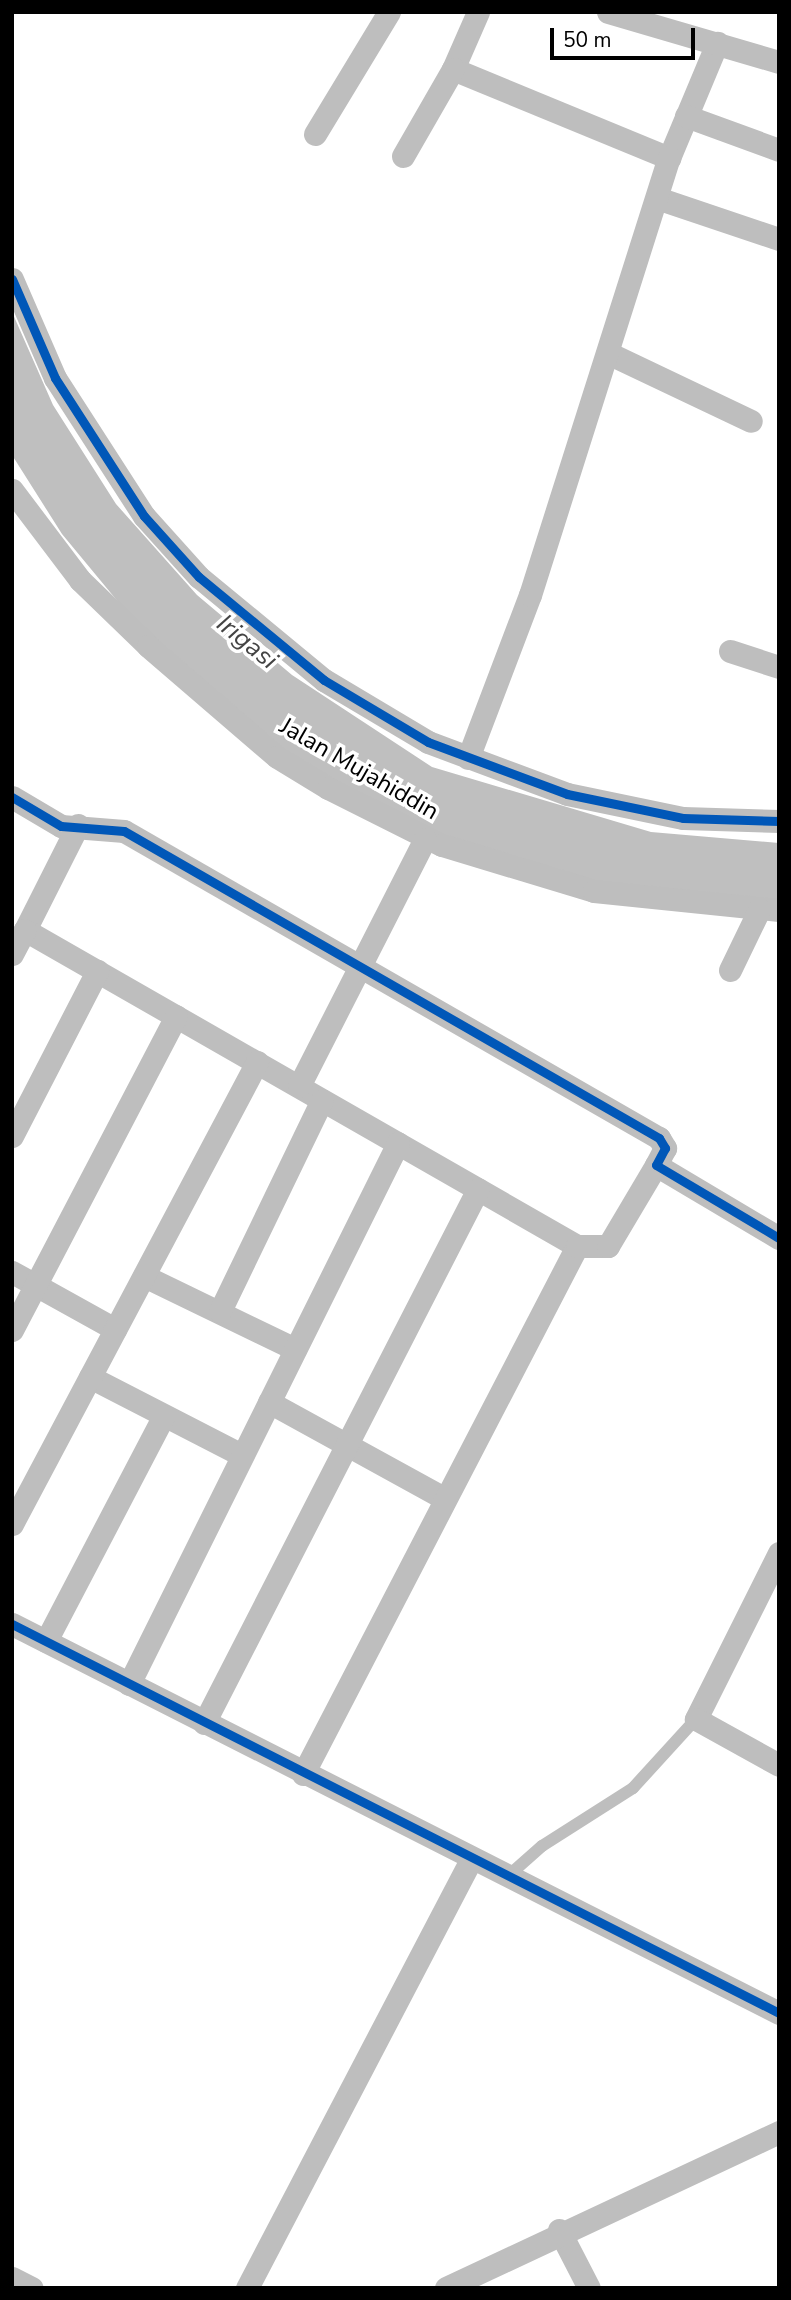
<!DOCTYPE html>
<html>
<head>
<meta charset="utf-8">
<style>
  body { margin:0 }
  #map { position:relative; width:791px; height:2300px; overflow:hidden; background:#fff; font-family:"Nunito Sans",sans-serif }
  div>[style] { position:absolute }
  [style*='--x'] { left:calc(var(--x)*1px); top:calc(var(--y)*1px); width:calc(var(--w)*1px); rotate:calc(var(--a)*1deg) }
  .water>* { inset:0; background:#bfbfbf }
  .lane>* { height:12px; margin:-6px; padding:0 6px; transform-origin:6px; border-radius:6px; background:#bebebe }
  .street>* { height:23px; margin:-11.5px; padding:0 11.5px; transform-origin:11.5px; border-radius:11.5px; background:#bebebe }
  .cycleway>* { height:9px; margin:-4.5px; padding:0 4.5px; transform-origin:4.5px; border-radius:4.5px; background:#0057b8 }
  span { translate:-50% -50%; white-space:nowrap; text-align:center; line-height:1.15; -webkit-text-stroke:7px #fff; paint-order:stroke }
  .street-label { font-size:24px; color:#000 }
  .water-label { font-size:26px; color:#444; font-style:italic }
  .frame { position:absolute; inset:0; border:14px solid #000; pointer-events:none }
  .scale { position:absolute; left:550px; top:28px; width:145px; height:32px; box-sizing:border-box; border:4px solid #000; border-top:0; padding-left:9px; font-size:21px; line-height:24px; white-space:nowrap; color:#000; -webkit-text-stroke:5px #fff; paint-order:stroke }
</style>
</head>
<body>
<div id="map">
  <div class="water">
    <div style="clip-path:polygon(12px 312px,53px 405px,116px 504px,197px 595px,292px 675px,432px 767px,651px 832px,779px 843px,779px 906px,656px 897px,493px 856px,385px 810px,269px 740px,148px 638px,62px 534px,12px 455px)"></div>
  </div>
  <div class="lane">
    <div style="--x:507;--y:1877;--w:47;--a:-41.5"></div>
    <div style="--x:542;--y:1846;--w:108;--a:-32.5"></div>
    <div style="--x:633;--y:1788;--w:93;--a:-47.6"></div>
  </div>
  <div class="street">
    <div style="--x:478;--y:12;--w:62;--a:113.7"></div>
    <div style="--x:453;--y:69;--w:234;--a:22.4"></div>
    <div style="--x:669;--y:158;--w:125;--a:-67.3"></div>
    <div style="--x:608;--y:12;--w:178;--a:16.3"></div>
    <div style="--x:686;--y:116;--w:99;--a:20.1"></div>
    <div style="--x:315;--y:134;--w:143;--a:-58.8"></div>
    <div style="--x:403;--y:156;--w:100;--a:-60.1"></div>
    <div style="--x:657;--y:198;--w:129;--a:18.6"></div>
    <div style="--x:12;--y:279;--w:108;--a:66.5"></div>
    <div style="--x:55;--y:378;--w:164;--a:57.2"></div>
    <div style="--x:144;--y:516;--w:82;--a:48"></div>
    <div style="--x:199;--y:577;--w:162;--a:39.5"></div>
    <div style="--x:324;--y:680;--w:121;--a:30.8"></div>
    <div style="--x:428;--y:742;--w:148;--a:20.5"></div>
    <div style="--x:567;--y:794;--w:118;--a:11.7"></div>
    <div style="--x:683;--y:818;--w:96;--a:1.8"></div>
    <div style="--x:608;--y:353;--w:158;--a:25.4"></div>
    <div style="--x:12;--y:490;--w:113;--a:52.9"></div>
    <div style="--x:80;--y:580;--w:95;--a:44.1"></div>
    <div style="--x:148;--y:646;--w:170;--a:40.7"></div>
    <div style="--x:277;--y:757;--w:60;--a:31.3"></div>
    <div style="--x:328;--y:788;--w:127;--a:26.6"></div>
    <div style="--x:442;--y:845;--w:159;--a:16.8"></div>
    <div style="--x:594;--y:891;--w:186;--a:5.9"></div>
    <div style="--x:730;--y:651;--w:52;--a:18.1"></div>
    <div style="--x:468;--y:758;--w:174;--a:-69.2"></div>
    <div style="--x:530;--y:595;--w:459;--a:-72.4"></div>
    <div style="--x:12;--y:797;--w:57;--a:30.6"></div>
    <div style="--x:61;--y:826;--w:63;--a:4.5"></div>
    <div style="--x:124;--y:831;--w:617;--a:29.85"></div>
    <div style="--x:659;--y:1138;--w:12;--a:59"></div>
    <div style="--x:665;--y:1148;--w:19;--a:118"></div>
    <div style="--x:656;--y:1165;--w:143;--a:30.7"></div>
    <div style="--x:78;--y:825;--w:118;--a:116.8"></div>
    <div style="--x:25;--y:930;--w:636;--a:29.79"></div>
    <div style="--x:12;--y:954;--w:27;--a:-62"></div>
    <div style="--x:730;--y:970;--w:67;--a:-64.2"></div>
    <div style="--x:299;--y:1086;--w:277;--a:-63"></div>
    <div style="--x:12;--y:1136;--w:186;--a:-62.7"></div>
    <div style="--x:12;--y:1272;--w:118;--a:29"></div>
    <div style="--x:144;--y:1276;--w:168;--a:25.8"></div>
    <div style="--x:220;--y:1311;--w:234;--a:-64.2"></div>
    <div style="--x:12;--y:1330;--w:354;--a:-62.4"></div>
    <div style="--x:90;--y:1377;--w:171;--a:27.2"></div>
    <div style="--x:269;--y:1402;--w:197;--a:28.8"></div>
    <div style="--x:12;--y:1524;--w:523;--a:-62.06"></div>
    <div style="--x:779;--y:1553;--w:186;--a:116.6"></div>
    <div style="--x:696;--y:1719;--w:95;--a:29"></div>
    <div style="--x:12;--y:1624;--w:860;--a:26.89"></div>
    <div style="--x:46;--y:1641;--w:253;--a:-62.4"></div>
    <div style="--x:129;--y:1684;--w:604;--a:-63.56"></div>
    <div style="--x:204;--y:1723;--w:600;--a:-62.84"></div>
    <div style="--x:303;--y:1774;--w:595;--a:-62.57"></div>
    <div style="--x:577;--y:1246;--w:31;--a:0"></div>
    <div style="--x:608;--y:1246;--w:94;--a:-59.3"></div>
    <div style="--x:559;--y:2230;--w:65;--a:62.7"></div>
    <div style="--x:12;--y:2278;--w:22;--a:27"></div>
    <div style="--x:247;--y:2288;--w:483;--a:-62.4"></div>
    <div style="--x:446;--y:2288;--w:368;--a:-25.1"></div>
  </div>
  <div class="cycleway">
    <div style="--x:12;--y:279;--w:108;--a:66.5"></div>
    <div style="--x:55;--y:378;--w:164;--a:57.2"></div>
    <div style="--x:144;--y:516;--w:82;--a:48"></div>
    <div style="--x:199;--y:577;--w:162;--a:39.5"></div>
    <div style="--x:324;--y:680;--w:121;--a:30.8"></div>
    <div style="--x:428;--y:742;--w:148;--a:20.5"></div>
    <div style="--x:567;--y:794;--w:118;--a:11.7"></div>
    <div style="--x:683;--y:818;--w:96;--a:1.8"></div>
    <div style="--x:12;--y:797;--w:57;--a:30.6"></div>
    <div style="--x:61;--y:826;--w:63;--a:4.5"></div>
    <div style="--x:124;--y:831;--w:617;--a:29.85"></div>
    <div style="--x:659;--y:1138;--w:12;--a:59"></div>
    <div style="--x:665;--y:1148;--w:19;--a:118"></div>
    <div style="--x:656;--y:1165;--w:143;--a:30.7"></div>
    <div style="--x:12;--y:1624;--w:860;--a:26.89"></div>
  </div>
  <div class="street-label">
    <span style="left:359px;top:769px;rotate:30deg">Jalan Mujahiddin</span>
  </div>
  <div class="water-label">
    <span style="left:247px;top:642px;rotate:39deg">Irigasi</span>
  </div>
  <div class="frame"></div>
  <div class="scale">50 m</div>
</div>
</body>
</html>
